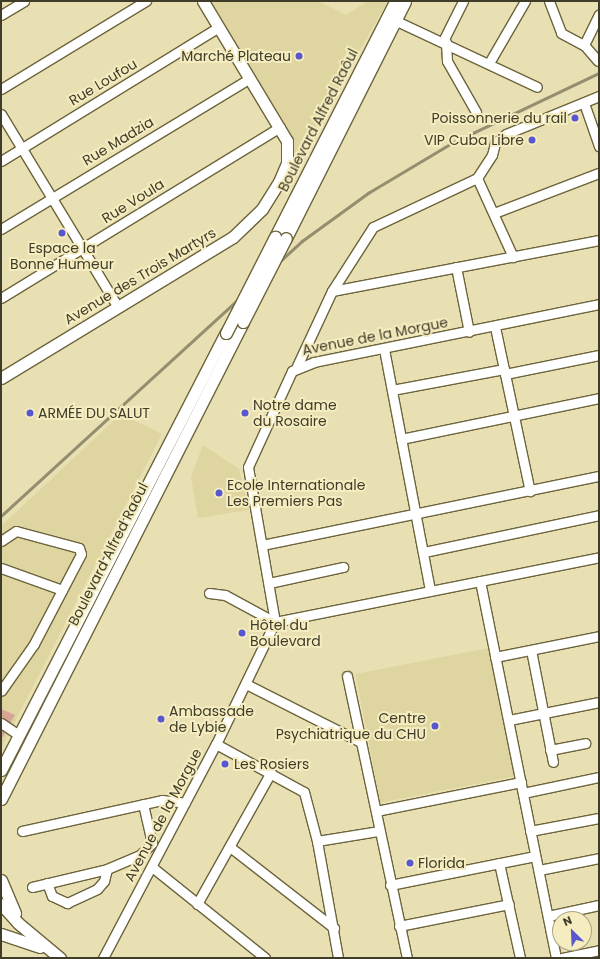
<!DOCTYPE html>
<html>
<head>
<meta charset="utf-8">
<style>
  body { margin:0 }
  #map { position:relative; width:600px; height:959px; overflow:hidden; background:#e8dfb2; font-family:Poppins,sans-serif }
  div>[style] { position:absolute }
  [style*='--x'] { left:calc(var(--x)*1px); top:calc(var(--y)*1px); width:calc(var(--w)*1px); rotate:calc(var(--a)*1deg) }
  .built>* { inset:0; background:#dfd5a0; transform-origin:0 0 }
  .green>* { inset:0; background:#d8a493 }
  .roads { filter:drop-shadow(1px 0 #6c643c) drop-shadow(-1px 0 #6c643c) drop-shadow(0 1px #6c643c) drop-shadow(0 -1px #6c643c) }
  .minor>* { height:9px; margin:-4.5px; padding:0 4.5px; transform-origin:4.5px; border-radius:4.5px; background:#fff }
  .major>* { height:11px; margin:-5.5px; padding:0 5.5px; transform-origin:5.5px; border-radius:5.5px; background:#fff }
  .rail>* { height:2.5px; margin:-1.25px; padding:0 1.25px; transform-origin:1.25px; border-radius:1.25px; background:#948e6f }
  .bridges { filter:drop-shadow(1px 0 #6c643c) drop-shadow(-1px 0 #6c643c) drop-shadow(0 1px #6c643c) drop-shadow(0 -1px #6c643c) }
  .major-bridge>* { height:11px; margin:-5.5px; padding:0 5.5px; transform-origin:5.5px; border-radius:5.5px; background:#fff }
  .dots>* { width:11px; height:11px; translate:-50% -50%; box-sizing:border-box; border:2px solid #f5ecbf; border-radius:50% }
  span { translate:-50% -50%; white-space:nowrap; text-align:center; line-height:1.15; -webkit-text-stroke:4px #f5ecbf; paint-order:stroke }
  .poi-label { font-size:14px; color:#3f3c2a }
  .right { translate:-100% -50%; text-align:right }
  .left { translate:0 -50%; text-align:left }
  .street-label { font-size:14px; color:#3f3c2a }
  .frame { position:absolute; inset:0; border:2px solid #3f3c2a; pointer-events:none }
  .north { position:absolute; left:552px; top:911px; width:40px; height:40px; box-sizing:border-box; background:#f5ecbf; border:1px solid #aca683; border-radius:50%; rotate:336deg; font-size:11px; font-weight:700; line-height:16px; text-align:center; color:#3f3c2a }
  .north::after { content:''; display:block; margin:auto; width:14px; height:18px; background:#5857ce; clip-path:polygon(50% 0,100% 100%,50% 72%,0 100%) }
</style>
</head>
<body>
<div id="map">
  <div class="built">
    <div style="clip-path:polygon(209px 1px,318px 1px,346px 15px,368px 1px,388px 1px,297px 159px,290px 138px)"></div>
    <div style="clip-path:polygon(121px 414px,162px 434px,1px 749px,1px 526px)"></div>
    <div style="clip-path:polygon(203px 445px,239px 469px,249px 510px,198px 518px,191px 477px)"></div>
    <div style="left:489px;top:648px;width:131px;height:136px;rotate:79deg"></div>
  </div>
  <div class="green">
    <div style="clip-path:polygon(1px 709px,15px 715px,1px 740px)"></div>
  </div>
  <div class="roads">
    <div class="minor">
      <div style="--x:549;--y:1;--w:34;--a:69"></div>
      <div style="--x:561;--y:33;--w:26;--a:28"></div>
      <div style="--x:1;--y:15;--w:27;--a:-31"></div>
      <div style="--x:390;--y:18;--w:162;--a:25.1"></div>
      <div style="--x:443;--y:41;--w:45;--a:-63.4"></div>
      <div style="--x:446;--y:42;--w:19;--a:87"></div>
      <div style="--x:447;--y:61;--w:59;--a:60.4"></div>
      <div style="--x:598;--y:61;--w:21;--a:-131"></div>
      <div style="--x:584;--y:45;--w:34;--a:-64"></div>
      <div style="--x:489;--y:63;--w:72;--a:-59.9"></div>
      <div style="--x:1;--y:89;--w:170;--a:-31.3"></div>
      <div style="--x:584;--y:103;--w:46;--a:70.8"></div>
      <div style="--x:1;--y:114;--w:226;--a:58.8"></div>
      <div style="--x:1;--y:161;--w:256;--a:-31.6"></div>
      <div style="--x:477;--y:178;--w:87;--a:65.5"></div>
      <div style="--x:494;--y:213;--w:112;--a:-20.9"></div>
      <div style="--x:1;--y:229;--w:291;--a:-31.2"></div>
      <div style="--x:456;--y:267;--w:66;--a:78.7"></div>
      <div style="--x:332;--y:291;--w:272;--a:-10.8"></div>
      <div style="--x:1;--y:298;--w:327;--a:-31.5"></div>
      <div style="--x:495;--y:327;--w:168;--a:78"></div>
      <div style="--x:384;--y:349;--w:246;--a:79.2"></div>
      <div style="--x:297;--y:366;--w:83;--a:-65"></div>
      <div style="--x:332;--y:291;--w:76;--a:-57.4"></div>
      <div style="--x:373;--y:227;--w:115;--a:-25.2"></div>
      <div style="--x:477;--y:178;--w:27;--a:-57"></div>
      <div style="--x:492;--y:155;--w:12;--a:-76"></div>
      <div style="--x:495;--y:143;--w:14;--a:-39"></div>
      <div style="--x:506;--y:134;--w:100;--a:-22.2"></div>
      <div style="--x:505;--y:374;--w:96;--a:-11.4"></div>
      <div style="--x:392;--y:390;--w:114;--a:-10.6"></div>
      <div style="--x:401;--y:439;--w:202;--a:-11.7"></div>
      <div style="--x:1;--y:541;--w:18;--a:-34"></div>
      <div style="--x:16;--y:531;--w:65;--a:15.1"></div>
      <div style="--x:79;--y:548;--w:6;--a:72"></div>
      <div style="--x:81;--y:554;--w:102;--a:117.6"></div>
      <div style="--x:34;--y:644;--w:57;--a:125.1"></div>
      <div style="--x:262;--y:545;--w:344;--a:-11.6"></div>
      <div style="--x:424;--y:552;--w:179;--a:-11.9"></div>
      <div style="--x:1;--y:568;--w:65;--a:19.8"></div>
      <div style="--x:480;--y:581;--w:385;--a:78.6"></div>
      <div style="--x:269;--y:583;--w:76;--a:-12.2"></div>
      <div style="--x:209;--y:593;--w:16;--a:7"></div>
      <div style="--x:225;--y:595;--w:57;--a:28.4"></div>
      <div style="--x:275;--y:622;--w:330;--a:-11.3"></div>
      <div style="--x:531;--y:650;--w:114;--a:78.9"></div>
      <div style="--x:495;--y:657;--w:106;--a:-11.4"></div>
      <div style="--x:347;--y:676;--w:288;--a:78"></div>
      <div style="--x:246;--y:684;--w:129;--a:26.8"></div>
      <div style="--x:509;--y:720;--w:92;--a:-11.3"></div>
      <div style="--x:1;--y:723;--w:22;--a:34"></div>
      <div style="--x:216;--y:744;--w:100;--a:28.6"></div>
      <div style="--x:304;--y:792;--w:51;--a:75.1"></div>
      <div style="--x:317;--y:841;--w:119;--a:79.8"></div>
      <div style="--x:550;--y:750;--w:36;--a:-11"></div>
      <div style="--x:523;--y:793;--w:78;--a:-11.9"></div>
      <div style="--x:376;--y:811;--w:148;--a:-11.3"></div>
      <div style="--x:22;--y:831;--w:143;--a:-12.5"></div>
      <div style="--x:162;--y:800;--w:23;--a:7"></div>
      <div style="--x:530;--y:831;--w:70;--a:-10.7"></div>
      <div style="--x:317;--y:841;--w:63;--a:-9.2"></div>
      <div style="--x:230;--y:847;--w:132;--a:37.9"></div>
      <div style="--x:499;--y:863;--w:97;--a:77.5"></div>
      <div style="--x:152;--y:867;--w:145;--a:38.8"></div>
      <div style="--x:539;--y:870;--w:61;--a:-11.3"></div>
      <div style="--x:47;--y:883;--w:14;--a:69"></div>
      <div style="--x:52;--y:896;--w:17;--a:25"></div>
      <div style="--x:67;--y:903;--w:33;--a:-25"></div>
      <div style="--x:97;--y:889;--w:11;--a:-49"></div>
      <div style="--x:104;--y:881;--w:12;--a:-76"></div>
      <div style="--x:390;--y:885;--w:148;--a:-11.3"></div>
      <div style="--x:32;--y:887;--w:77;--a:-13.5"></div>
      <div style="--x:107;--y:869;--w:36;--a:-23"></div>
      <div style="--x:140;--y:855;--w:17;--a:-45"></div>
      <div style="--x:152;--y:843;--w:40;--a:-103"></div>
      <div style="--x:197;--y:904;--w:151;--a:-60.7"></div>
      <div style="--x:548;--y:916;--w:52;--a:-12.2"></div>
      <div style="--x:399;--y:926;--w:112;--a:-11.3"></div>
      <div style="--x:103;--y:958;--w:242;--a:-62.2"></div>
      <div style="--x:216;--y:744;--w:136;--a:-64.2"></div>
      <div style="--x:275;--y:622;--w:157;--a:-99.9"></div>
      <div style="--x:248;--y:467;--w:106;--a:-65.4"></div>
      <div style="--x:292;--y:371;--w:24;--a:-22"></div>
      <div style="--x:314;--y:362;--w:291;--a:-11.5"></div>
      <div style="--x:562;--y:958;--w:38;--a:-12"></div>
    </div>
    <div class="major">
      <div style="--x:275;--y:237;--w:265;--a:-63"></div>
      <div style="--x:286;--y:238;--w:265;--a:-63.3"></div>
      <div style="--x:1;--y:378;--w:271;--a:-31.3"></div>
      <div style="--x:233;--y:237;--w:40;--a:-44"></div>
      <div style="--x:262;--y:209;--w:32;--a:-58"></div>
      <div style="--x:279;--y:182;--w:21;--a:-67"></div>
      <div style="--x:287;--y:163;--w:22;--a:-90"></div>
      <div style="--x:287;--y:141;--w:163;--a:-121"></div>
      <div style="--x:1;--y:770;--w:492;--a:-62.8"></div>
      <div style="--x:1;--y:799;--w:535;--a:-63.1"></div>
      <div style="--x:1;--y:880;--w:36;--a:67"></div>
      <div style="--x:1;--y:904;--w:25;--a:48"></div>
      <div style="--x:18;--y:923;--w:55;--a:39.8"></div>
      <div style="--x:1;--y:934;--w:41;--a:18.4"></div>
    </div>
  </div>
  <div class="rail">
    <div style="--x:1;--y:516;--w:408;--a:-42.4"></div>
    <div style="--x:302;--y:241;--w:82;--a:-36"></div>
    <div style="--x:368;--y:193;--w:98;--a:-30.8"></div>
    <div style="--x:452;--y:143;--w:163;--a:-25.5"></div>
  </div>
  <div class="bridges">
    <div class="major-bridge">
      <div style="--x:243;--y:322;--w:94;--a:-62.9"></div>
      <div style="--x:226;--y:333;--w:108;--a:-63"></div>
    </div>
  </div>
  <div class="dots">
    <div style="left:299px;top:56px;background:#5857ce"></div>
    <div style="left:575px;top:118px;background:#5857ce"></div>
    <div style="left:532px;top:140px;background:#5857ce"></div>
    <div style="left:62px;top:233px;background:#5857ce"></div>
    <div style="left:30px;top:413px;background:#5857ce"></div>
    <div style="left:245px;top:413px;background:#5857ce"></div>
    <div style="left:219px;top:493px;background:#5857ce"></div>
    <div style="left:242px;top:633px;background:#5857ce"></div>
    <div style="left:161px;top:719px;background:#5857ce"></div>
    <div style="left:435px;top:726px;background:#5857ce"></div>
    <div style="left:225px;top:764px;background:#5857ce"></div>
    <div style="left:410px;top:863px;background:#5857ce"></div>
  </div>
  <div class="poi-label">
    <span class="right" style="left:291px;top:56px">Marché Plateau</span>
    <span class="right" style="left:567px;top:118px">Poissonnerie du rail</span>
    <span class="right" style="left:524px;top:140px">VIP Cuba Libre</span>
    <span style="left:62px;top:256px">Espace la<br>Bonne Humeur</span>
    <span class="left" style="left:253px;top:413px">Notre dame<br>du Rosaire</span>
    <span class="left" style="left:38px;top:413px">ARMÉE DU SALUT</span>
    <span class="left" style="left:227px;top:493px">Ecole Internationale<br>Les Premiers Pas</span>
    <span class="left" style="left:250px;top:633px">Hôtel du<br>Boulevard</span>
    <span class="left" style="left:169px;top:719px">Ambassade<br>de Lybie</span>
    <span class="right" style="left:426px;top:726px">Centre<br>Psychiatrique du CHU</span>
    <span class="left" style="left:234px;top:764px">Les Rosiers</span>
    <span class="left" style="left:418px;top:863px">Florida</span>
  </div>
  <div class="street-label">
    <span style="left:103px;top:82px;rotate:-31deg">Rue Loufou</span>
    <span style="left:318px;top:120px;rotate:-63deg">Boulevard Alfred Raôul</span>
    <span style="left:118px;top:141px;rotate:-31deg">Rue Madzia</span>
    <span style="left:133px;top:201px;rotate:-32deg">Rue Voula</span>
    <span style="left:140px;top:276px;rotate:-31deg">Avenue des Trois Martyrs</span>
    <span style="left:375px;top:336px;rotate:-11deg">Avenue de la Morgue</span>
    <span style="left:108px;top:554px;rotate:-63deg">Boulevard Alfred Raôul</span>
    <span style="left:163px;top:815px;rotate:-62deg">Avenue de la Morgue</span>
  </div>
  <div class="frame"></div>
  <div class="north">N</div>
</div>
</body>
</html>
